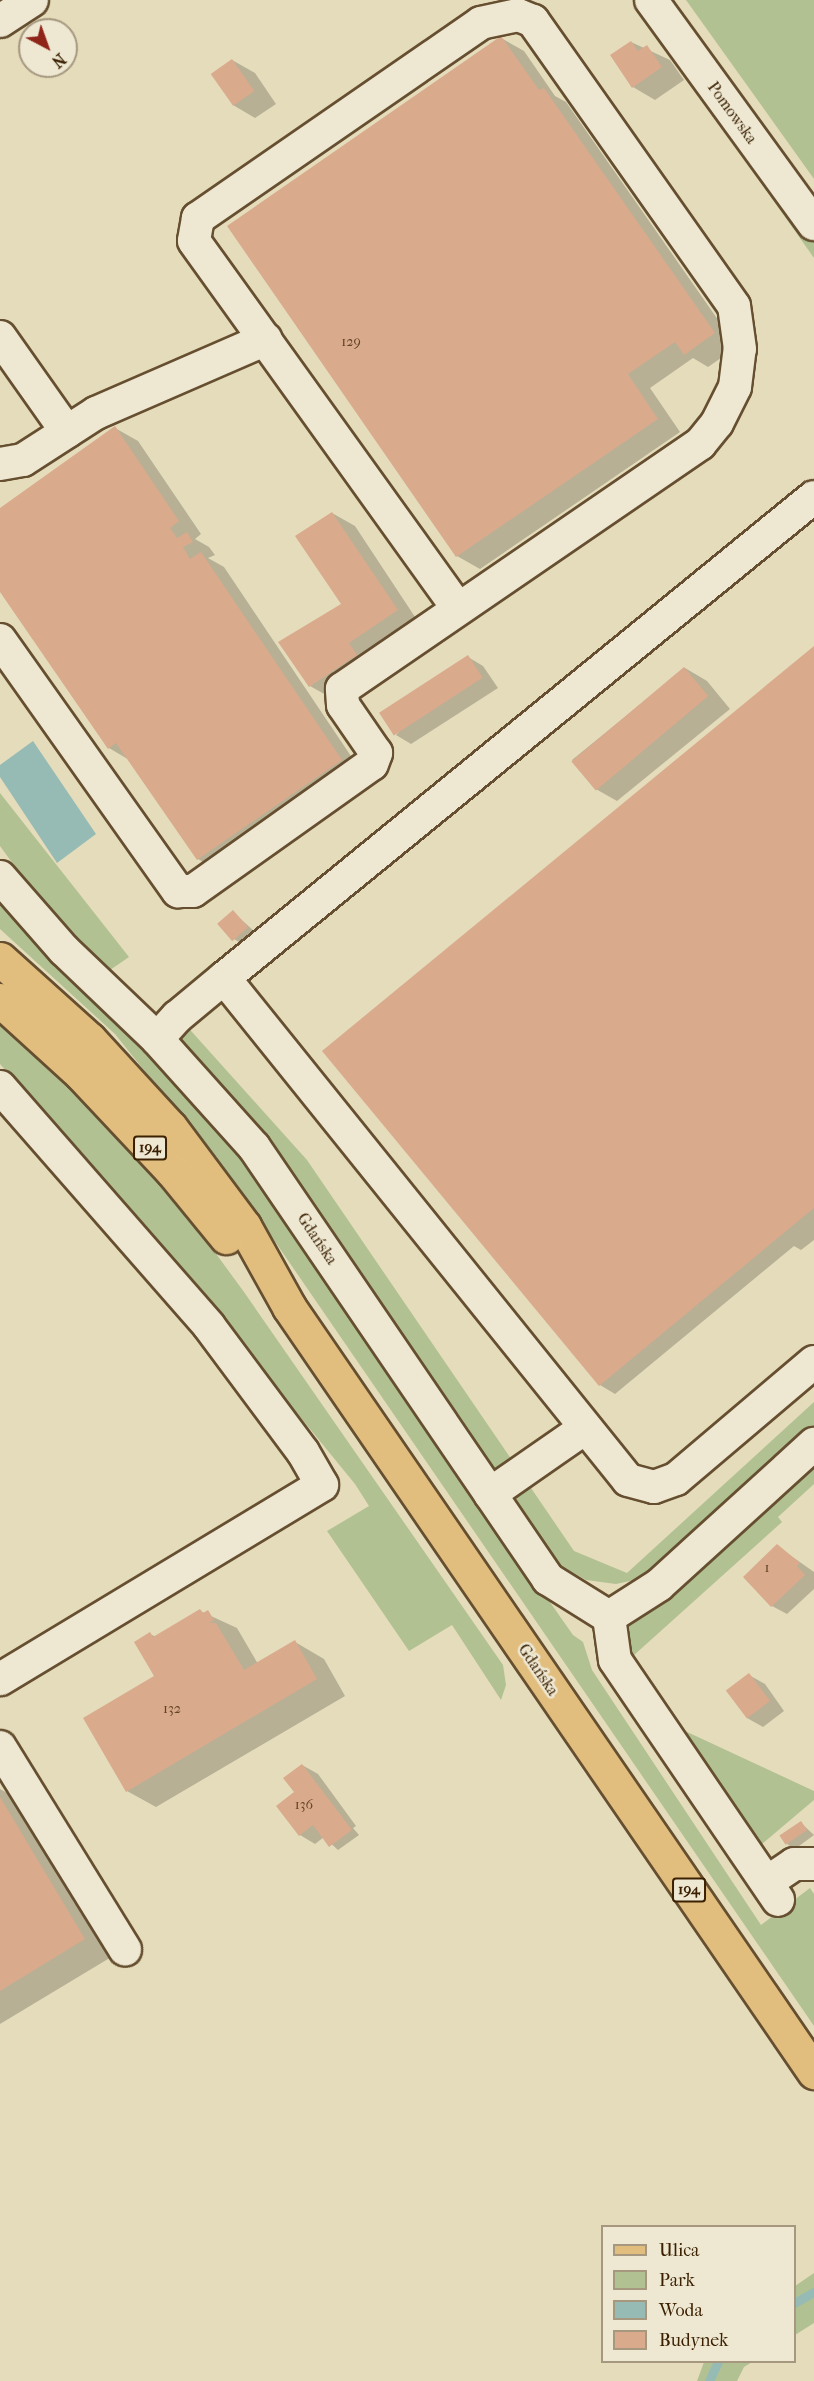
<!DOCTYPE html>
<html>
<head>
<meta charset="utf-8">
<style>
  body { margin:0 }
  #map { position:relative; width:814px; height:2381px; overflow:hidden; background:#e5dcbb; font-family:"IM FELL French Canon",serif }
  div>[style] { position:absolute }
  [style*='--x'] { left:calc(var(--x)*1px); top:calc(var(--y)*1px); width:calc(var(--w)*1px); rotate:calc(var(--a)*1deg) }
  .green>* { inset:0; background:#b2c192 }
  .water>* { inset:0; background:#96bbb4 }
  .shadow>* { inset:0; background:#0003 }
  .stream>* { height:9px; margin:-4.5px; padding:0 4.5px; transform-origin:4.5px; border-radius:4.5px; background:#96bbb4 }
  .building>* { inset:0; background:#d9aa8c; transform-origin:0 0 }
  .roads { filter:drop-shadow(2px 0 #664f30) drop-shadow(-2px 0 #664f30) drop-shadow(0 2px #664f30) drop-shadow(0 -2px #664f30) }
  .minor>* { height:32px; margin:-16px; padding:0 16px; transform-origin:16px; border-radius:16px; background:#eee8d3 }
  .major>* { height:33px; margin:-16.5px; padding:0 16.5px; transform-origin:16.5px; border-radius:16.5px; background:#e2be7e }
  span { translate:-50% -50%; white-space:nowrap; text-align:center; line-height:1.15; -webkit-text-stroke:5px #eee8d3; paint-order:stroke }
  .number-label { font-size:14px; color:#624224 }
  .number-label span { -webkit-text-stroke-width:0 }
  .shield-label span { padding:2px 4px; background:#eee8d3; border:2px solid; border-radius:4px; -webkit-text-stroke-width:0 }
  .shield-label { font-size:15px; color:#3b2002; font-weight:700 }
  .street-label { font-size:16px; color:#3b2002 }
  .legend { position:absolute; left:601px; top:2225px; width:195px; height:138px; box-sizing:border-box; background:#eee8d3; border:2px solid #a6987f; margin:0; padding:8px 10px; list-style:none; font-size:18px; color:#3b2002 }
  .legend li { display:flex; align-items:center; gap:12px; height:30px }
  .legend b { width:30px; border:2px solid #a6987f }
  .north { position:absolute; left:18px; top:18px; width:60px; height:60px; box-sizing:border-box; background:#eee8d3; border:2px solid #a6987f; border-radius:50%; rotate:139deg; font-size:16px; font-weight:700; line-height:24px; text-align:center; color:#3b2002 }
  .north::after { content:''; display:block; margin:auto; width:21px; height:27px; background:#8f2418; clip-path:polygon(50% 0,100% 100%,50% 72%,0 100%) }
</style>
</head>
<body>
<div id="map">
  <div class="green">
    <div style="clip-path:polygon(632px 0,640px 0,814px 242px,814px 258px)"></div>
    <div style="clip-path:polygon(686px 0,814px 0,814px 179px)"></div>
    <div style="clip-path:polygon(0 793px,129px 957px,110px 970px,67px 932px,40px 901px,0 846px)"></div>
    <div style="clip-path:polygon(0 904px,156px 1056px,252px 1169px,514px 1551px,573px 1635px,583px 1642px,592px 1670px,761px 1925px,810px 1888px,814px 1894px,814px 2026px,241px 1192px,115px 1034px,0 929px)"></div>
    <div style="clip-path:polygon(166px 1003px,307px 1160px,574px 1551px,627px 1573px,814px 1402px,814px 1427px,648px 1577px,616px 1584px,586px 1580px,556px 1563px,275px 1151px,155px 1014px)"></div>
    <div style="clip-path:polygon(0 1019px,64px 1078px,123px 1143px,192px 1221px,244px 1292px,503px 1665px,506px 1685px,501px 1700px,452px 1625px,409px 1651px,327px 1531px,369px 1506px,355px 1484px,170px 1258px,0 1064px)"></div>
    <div style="clip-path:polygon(814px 1462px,814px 1484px,778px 1517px,782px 1522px,633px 1656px,633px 1685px,670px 1724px,814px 1791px,814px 1800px,742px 1861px,617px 1676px,608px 1644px)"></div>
    <div style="clip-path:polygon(814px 2273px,814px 2323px,795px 2335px,795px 2286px)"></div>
    <div style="clip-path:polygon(704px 2362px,752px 2362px,744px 2367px,737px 2381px,697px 2381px)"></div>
  </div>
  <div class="water">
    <div style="clip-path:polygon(33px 741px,96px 834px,57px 863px,0 777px,0 765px)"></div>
  </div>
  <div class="shadow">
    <div style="clip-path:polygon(501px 38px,524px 51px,555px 96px,566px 102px,737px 347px,708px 367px,693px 358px,650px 388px,680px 432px,480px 569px,457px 556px)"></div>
    <div style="clip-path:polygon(631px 42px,670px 60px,684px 80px,655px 100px,633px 87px)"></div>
    <div style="clip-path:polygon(232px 60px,255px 73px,276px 104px,255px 118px,233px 105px)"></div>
    <div style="clip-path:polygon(115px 428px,138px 441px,201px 534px,195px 539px,209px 547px,215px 555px,208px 558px,224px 567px,363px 774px,221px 872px,198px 859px,131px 761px,109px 748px,0 590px,0 510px)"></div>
    <div style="clip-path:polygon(332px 513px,355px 526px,419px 623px,333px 699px,310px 686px,343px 604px)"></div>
    <div style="clip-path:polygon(814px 648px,814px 1240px,801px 1250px,794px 1246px,615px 1394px,600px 1385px)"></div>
    <div style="clip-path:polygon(468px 657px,483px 666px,498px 688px,411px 744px,396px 735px)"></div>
    <div style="clip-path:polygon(685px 668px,707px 681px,730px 709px,617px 801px,594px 788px,572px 760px)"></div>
    <div style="clip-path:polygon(233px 912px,255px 932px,241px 943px,234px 939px)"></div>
    <div style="clip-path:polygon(777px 1546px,814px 1572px,814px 1589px,787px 1614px,772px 1606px)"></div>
    <div style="clip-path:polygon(200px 1611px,237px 1628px,258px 1664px,295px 1642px,324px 1659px,345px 1696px,156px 1807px,127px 1791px,156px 1677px,150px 1634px,156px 1637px)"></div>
    <div style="clip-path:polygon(749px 1675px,765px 1684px,784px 1711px,763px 1727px,747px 1718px)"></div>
    <div style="clip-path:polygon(302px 1765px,318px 1774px,356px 1826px,353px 1828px,359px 1835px,338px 1850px,324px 1837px,315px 1844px,300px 1835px)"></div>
    <div style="clip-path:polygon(0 1789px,20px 1800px,113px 1956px,0 2024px)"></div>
    <div style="clip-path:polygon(801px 1823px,814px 1835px,795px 1849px,787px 1844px)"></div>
  </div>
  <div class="stream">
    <div style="--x:794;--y:2303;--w:23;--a:-29"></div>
    <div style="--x:709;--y:2381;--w:21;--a:-65"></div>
  </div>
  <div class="building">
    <div style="clip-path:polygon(501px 36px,539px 90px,544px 88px,715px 333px,684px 355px,675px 342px,628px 374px,658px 419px,456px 557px,227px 226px)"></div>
    <div style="clip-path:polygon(631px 41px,638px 51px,647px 45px,662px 67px,632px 88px,610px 55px)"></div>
    <div style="left:232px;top:59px;width:39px;height:26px;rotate:55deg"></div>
    <div style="clip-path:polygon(115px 426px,179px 521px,170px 528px,177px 538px,187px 532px,193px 542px,183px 547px,190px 559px,201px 552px,342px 760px,197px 860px,116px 743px,108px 749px,0 592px,0 508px)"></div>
    <div style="clip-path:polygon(332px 512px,398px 610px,349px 643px,357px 655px,309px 687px,278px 642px,341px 604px,295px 536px)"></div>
    <div style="clip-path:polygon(814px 646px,814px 1208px,599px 1386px,322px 1051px)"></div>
    <div style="left:468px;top:655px;width:27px;height:106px;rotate:57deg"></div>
    <div style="left:684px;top:667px;width:38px;height:147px;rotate:50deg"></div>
    <div style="left:233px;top:910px;width:23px;height:21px;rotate:49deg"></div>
    <div style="clip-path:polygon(777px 1544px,800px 1563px,797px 1566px,805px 1575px,771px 1607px,743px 1577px)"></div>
    <div style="clip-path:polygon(200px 1609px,203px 1613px,208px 1610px,214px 1620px,209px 1623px,216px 1623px,244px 1670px,295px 1640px,317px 1679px,126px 1792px,83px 1718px,154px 1676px,134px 1642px,150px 1632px,153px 1637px)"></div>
    <div style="left:749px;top:1673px;width:35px;height:29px;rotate:53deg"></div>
    <div style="clip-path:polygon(302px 1764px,352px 1830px,329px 1847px,313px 1825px,299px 1836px,276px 1806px,294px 1792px,283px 1778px)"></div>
    <div style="clip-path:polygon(0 1797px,85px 1939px,0 1991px)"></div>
    <div style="left:801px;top:1821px;width:11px;height:26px;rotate:56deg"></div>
  </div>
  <div class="roads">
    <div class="minor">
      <div style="--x:651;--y:0;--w:277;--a:54"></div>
      <div style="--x:0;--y:21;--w:38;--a:-33"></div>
      <div style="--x:0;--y:337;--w:116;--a:54.8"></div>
      <div style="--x:0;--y:464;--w:23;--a:-10"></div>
      <div style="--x:23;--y:460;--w:87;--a:-32.8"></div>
      <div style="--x:96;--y:413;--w:185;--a:-23.5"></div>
      <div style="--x:0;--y:640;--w:308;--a:54.7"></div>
      <div style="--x:178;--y:891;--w:15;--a:0"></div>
      <div style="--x:193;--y:891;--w:219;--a:-35.4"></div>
      <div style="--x:372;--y:764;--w:12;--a:-70"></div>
      <div style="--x:376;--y:753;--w:58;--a:-124.5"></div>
      <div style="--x:343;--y:705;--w:16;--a:-94"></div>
      <div style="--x:342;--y:689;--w:434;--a:-34.4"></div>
      <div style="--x:700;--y:444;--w:27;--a:-51"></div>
      <div style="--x:717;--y:423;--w:40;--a:-63.4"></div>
      <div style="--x:735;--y:387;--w:38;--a:-83"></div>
      <div style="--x:740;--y:349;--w:43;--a:-97.9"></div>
      <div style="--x:734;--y:306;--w:349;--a:-125.2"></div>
      <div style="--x:533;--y:21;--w:16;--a:-158"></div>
      <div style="--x:518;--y:15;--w:38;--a:168"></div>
      <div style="--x:481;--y:23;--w:344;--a:145.4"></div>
      <div style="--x:198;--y:218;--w:23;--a:100"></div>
      <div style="--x:194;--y:241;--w:451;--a:54.3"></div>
      <div style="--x:0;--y:877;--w:97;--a:48.8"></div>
      <div style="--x:64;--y:950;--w:129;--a:43.7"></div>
      <div style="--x:157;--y:1039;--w:145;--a:48.1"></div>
      <div style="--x:254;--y:1147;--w:523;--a:55.76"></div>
      <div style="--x:548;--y:1579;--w:72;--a:31.9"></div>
      <div style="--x:224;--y:978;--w:644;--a:51.17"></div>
      <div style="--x:628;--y:1480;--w:27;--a:15"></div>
      <div style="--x:654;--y:1487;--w:23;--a:-20"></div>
      <div style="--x:676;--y:1479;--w:181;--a:-40.3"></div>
      <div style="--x:157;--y:1039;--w:30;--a:-48"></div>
      <div style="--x:177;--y:1017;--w:61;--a:-39.7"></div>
      <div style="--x:224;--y:978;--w:761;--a:-39.19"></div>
      <div style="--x:0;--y:1087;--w:317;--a:48.8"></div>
      <div style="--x:209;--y:1326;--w:157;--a:53.3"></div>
      <div style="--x:303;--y:1452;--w:38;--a:60"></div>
      <div style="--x:322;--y:1485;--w:376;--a:148.9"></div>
      <div style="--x:490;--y:1494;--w:116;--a:-34.8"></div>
      <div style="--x:609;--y:1617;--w:43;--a:82.1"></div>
      <div style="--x:615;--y:1660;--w:290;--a:55.8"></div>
      <div style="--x:609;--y:1617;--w:59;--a:-32.6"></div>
      <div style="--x:659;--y:1585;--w:210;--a:-42.3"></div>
      <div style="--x:0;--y:1747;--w:238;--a:58.3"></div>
      <div style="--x:769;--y:1881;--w:30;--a:-34"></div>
      <div style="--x:794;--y:1864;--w:20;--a:0"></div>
    </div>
    <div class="major">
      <div style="--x:0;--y:959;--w:120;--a:42"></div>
      <div style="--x:89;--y:1039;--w:120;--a:47.4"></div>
      <div style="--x:170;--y:1127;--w:124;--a:53.2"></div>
      <div style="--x:244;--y:1226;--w:93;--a:60.9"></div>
      <div style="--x:289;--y:1307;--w:928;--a:55.54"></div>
      <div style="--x:0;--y:1000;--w:110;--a:42.4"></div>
      <div style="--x:81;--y:1074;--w:134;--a:46.8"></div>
      <div style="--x:173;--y:1172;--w:84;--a:50.8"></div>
    </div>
  </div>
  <div class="number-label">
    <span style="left:351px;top:342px">129</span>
    <span style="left:767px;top:1568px">1</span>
    <span style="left:172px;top:1709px">132</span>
    <span style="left:304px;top:1805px">136</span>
  </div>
  <div class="shield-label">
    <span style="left:150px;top:1148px">194</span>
    <span style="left:689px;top:1890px">194</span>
  </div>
  <div class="street-label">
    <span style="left:732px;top:113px;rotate:54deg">Pomowska</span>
    <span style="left:317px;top:1239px;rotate:56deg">Gdańska</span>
    <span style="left:538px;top:1670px;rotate:56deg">Gdańska</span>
  </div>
  <ul class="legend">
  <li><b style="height:8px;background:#e2be7e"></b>Ulica</li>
  <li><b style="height:16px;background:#b2c192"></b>Park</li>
  <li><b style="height:16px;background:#96bbb4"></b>Woda</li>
  <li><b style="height:16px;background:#d9aa8c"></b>Budynek</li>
  </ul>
  <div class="north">N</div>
</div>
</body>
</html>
